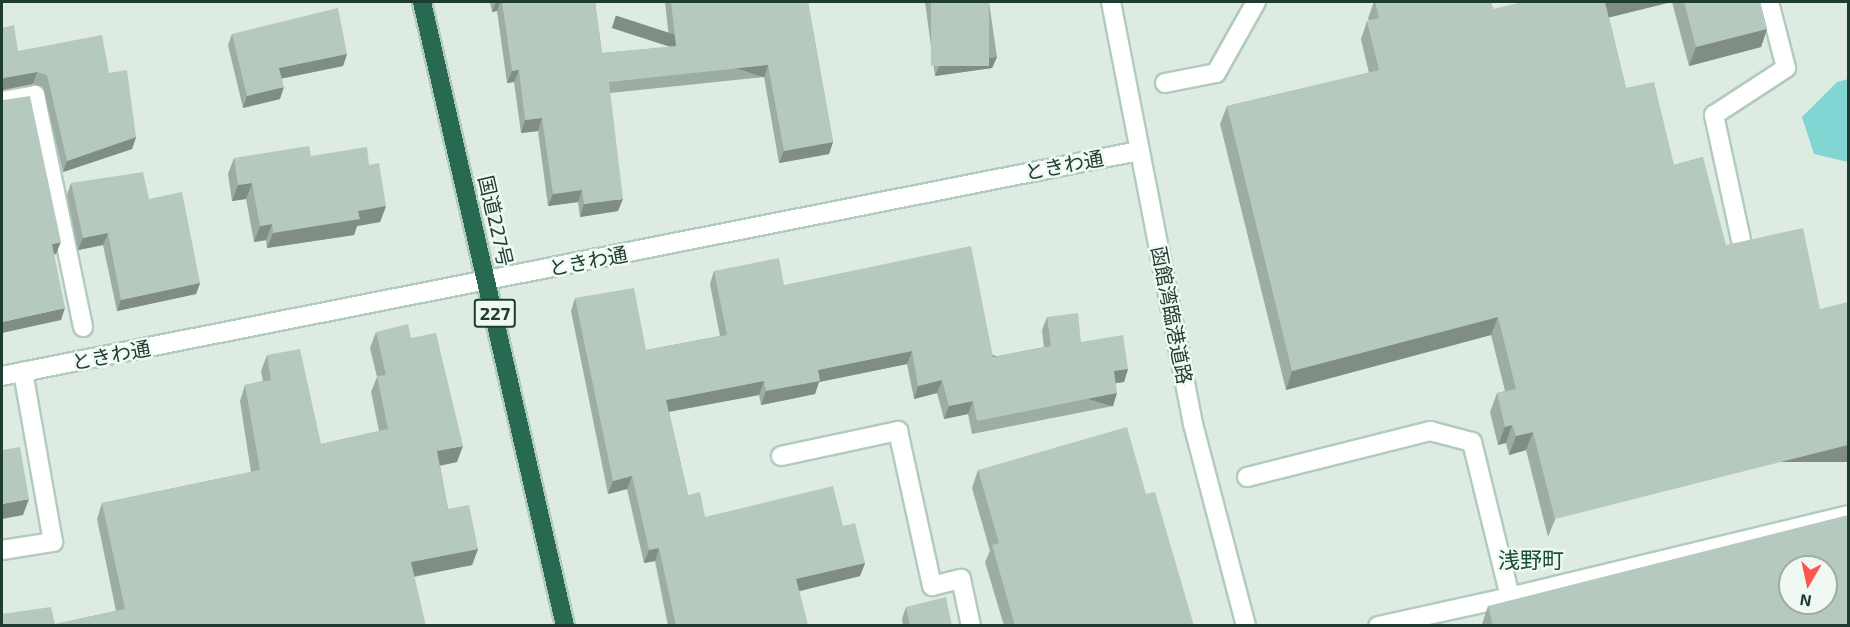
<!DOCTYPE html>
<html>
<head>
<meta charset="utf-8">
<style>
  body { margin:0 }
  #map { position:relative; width:1850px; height:627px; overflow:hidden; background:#deebe3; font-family:"Exo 2","Noto Sans JP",sans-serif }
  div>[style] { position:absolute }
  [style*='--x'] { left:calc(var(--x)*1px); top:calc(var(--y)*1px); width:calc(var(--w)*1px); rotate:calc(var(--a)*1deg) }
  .water>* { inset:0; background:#81d5d3 }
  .roads { filter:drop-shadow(2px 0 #b1ccbd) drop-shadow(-2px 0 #b1ccbd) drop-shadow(0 2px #b1ccbd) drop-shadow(0 -2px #b1ccbd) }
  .lane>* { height:18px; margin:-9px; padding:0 9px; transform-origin:9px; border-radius:9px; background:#fff }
  .street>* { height:18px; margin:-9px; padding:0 9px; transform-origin:9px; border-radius:9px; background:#fff }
  .secondary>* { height:18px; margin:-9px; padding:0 9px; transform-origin:9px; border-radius:9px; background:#fff }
  .highway>* { height:18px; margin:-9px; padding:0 9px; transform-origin:9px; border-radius:9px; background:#286a51 }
  .wall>* { inset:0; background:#9dada3 }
  .shaded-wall>* { inset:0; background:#7f8d85; transform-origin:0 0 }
  .building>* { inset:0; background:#b6c9be; transform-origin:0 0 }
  span { translate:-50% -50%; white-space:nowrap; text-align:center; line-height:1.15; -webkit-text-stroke:5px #eff8f2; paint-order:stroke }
  .shield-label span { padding:2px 4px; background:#eff8f2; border:2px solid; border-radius:4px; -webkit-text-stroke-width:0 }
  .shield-label { font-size:18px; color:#1e3c2f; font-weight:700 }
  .street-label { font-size:20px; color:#1e3c2f }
  .quarter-label { font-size:22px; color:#194f38 }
  .frame { position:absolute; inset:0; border:3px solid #1e3c2f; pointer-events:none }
  .north { position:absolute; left:1778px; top:555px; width:60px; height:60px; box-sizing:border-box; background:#eff8f2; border:2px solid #9bada4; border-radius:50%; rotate:189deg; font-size:16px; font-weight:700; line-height:24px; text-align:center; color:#1e3c2f }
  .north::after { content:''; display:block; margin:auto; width:21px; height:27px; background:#fc574b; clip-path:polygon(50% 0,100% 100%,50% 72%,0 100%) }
</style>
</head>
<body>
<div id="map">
  <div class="water">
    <div style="clip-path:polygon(1848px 79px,1848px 162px,1814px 154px,1802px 117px,1837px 82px)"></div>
  </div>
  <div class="roads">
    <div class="lane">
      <div style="--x:1165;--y:83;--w:52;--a:-11.1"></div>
      <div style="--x:1216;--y:73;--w:81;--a:-60.6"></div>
      <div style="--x:1741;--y:240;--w:128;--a:-102.2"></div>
      <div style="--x:1714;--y:115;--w:86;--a:-33.1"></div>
      <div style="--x:1786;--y:68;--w:68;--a:-104.4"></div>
      <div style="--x:781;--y:456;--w:120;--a:-12.1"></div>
      <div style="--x:898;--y:431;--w:159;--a:77.6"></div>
      <div style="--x:932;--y:586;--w:30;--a:-14"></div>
      <div style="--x:961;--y:579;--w:48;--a:78"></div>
      <div style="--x:1247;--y:477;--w:189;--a:-14.1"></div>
      <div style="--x:1430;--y:431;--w:43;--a:14.7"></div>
      <div style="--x:1472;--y:442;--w:160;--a:76.2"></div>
      <div style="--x:1510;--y:597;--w:135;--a:167.6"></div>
      <div style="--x:2;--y:550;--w:52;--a:-8.9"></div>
      <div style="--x:53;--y:542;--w:173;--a:-100"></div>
      <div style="--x:1510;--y:597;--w:348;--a:-13.6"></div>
    </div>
    <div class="street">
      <div style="--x:2;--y:101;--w:34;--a:-10"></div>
      <div style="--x:35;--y:95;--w:237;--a:78.3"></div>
    </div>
    <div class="secondary">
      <div style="--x:1111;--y:2;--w:430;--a:79"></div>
      <div style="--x:1193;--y:424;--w:209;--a:75.3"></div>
      <div style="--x:2;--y:376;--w:1158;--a:-11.2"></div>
    </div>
    <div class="highway">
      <div style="--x:422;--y:2;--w:640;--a:77.09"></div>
    </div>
  </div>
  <div class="wall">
    <div style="clip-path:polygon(490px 2px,595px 2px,602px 53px,670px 47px,665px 2px,808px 2px,833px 142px,829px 154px,779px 163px,764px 77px,610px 93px,618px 211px,580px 217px,578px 202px,548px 206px,538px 131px,521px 133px,514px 82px,507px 83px,497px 11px,492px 12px)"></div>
    <div style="clip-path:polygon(925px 2px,989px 2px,997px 57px,992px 68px,935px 76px)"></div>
    <div style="clip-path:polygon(1374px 2px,1491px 2px,1493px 9px,1609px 18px,1626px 88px,1674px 165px,1703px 157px,1548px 537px,1526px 450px,1509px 455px,1506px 443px,1498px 445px,1490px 412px,1497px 393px,1505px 391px,1491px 335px,1286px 390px,1220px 124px,1227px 106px,1369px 73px,1361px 39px,1367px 21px,1369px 21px,1368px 18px)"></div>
    <div style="clip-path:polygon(1672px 2px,1760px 2px,1767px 29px,1761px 47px,1689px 66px)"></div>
    <div style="clip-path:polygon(2px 28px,18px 51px,109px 73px,136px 137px,132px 149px,63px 172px,43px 87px,33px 84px,2px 90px)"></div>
    <div style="clip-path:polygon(232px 34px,347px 54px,343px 66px,282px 78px,280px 99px,243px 108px,228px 45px)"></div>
    <div style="clip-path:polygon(311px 156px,369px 165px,386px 206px,380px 222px,357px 226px,354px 235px,267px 248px,266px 240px,254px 242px,246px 199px,232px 201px,228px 174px,234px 158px)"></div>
    <div style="clip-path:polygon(71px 183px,149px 199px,200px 283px,196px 294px,117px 311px,103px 245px,78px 250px,67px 195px)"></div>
    <div style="clip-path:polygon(714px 271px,784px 285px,993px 357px,1044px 347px,1042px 330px,1047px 317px,1081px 342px,1128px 369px,1124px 382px,1116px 383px,1113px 406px,972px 434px,968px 414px,944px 419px,937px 393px,914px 399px,907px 364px,819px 382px,815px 394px,761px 405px,759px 395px,669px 412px,688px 495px,705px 517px,843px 526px,865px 563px,860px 576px,799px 591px,808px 626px,668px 626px,655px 561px,644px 563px,627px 489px,608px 494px,571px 311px,575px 298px,646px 350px,720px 336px,710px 284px)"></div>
    <div style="clip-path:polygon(376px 332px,411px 338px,457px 462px,440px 466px,448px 509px,478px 549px,472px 565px,414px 577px,55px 624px,116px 611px,97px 519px,102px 503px,251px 472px,240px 401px,245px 385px,263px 381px,261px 371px,267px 355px,321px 444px,379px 431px,371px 392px,377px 377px,370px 348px)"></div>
    <div style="clip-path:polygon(978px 470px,1146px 494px,1194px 626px,1004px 626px,985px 562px,990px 551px,972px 488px)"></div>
    <div style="clip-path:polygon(1488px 606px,1848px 626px,1482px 626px,1482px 624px)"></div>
    <div style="clip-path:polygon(906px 607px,952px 626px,903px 626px,902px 619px)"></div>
  </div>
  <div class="shaded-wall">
    <div style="clip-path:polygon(496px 2px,500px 2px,497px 11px,492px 12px)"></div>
    <div style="clip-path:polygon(1605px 2px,1672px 2px,1599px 20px)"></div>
    <div style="clip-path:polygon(1767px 29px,1761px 47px,1689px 66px,1696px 47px)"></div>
    <div style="clip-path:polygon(347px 54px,343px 66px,275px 80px,279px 68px)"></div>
    <div style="clip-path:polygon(997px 57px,992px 68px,935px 76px,940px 65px)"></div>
    <div style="left:768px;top:65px;width:13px;height:160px;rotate:108deg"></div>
    <div style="clip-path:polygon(519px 70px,514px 82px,507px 83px,512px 71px)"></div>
    <div style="clip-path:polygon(37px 72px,33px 84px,2px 90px,2px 81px,4px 78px)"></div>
    <div style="clip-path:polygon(284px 87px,280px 99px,243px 108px,247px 96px)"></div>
    <div style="clip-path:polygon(542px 118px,538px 131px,521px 133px,525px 120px)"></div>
    <div style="clip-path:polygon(136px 137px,132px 149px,63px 172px,67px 161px)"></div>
    <div style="clip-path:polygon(833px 142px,829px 154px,779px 163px,784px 151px)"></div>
    <div style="clip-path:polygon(252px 183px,246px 199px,232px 201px,238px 185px)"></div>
    <div style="clip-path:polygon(582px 190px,578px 202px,548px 206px,553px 194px)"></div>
    <div style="clip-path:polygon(623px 199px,618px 211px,580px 217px,584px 204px)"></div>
    <div style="clip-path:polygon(386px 206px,380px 222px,357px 226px,354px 235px,267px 248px,273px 233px,358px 211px)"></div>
    <div style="clip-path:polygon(272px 224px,266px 240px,254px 242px,260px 226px)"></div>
    <div style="clip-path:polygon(108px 233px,103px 245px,78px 250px,83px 238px)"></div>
    <div style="clip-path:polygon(61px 242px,56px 254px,47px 256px,52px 244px)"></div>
    <div style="clip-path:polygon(200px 283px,196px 294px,117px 311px,121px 300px)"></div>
    <div style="clip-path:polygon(65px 308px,61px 320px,2px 333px,2px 322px)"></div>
    <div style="clip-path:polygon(1498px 317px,1491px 335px,1286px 390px,1292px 371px)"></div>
    <div style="clip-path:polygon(912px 351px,907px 364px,819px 382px,815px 394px,761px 405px,766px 391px,818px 370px)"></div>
    <div style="clip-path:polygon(1128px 369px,1124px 382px,1109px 384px,1114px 371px)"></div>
    <div style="clip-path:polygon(942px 380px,937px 393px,914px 399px,918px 386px)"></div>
    <div style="clip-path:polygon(764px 381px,759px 395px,661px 413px,666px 400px)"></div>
    <div style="left:1117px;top:393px;width:14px;height:143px;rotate:107deg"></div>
    <div style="clip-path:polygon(973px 401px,968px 414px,944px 419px,949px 406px)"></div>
    <div style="clip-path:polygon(1512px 425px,1506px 443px,1498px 445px,1505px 427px)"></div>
    <div style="clip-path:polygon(1533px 432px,1526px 450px,1509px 455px,1516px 436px)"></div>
    <div style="left:1848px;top:445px;width:17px;height:302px;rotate:90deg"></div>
    <div style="clip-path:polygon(463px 446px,457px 462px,431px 467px,437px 451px)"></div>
    <div style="clip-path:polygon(632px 476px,627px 489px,608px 494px,613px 481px)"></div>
    <div style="clip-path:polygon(29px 499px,23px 515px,2px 519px,2px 504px)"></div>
    <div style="clip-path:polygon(659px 548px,655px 561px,644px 563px,649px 550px)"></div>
    <div style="clip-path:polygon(478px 549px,472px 565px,405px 578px,411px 562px)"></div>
    <div style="clip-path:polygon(865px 563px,860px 576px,792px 593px,796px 579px)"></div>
  </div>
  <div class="building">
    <div style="clip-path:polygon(502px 2px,595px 2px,602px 53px,676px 46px,671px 2px,808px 2px,833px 142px,784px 151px,768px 65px,609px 82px,623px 199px,584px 204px,582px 190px,553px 194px,542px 118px,525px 120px,519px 70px,512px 71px)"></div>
    <div style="left:931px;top:2px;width:58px;height:64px"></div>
    <div style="clip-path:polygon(1375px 2px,1491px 2px,1493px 9px,1522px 2px,1607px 2px,1605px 2px,1626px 88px,1654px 82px,1674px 165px,1703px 157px,1726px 245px,1803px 228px,1820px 309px,1848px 302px,1848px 445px,1555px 519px,1533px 432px,1516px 436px,1512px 425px,1505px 427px,1497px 393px,1516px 389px,1498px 317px,1292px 371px,1227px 106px,1379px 70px,1367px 21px,1379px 18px)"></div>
    <div style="clip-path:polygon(1684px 2px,1760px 2px,1767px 29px,1696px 47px)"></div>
    <div style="clip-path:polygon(338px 8px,347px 54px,279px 68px,284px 87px,247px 96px,232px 34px)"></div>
    <div style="clip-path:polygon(14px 25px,18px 51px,102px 35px,109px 73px,127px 70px,136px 137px,67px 161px,47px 75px,37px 72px,4px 78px,2px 81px,2px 28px)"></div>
    <div style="clip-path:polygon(30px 96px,61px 242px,52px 244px,65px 308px,2px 322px,2px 99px,3px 100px)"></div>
    <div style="clip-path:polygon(309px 146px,311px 156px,367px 147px,369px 165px,379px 163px,386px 206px,358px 211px,360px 219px,273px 233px,272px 224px,260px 226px,252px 183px,238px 185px,234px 158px)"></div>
    <div style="clip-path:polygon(143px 172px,149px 199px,182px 192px,200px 283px,121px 300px,108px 233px,83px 238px,71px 183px)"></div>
    <div style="clip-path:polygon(971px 246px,993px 357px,1051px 346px,1047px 317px,1078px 313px,1081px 342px,1123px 335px,1128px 369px,1114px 371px,1117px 393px,977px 421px,973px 401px,949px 406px,942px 380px,918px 386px,912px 351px,818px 370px,820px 381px,766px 391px,764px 381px,666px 400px,688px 495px,700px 492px,705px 517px,833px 486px,843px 526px,855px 523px,865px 563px,796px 579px,808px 626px,676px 626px,659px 548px,649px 550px,632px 476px,613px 481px,575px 298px,634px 288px,646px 350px,727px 335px,714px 271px,779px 258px,784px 285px)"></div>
    <div style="clip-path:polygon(408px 324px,411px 338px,436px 333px,463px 446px,437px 451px,448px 509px,469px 505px,478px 549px,411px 562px,426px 626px,2px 626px,2px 614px,51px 607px,55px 624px,125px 609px,102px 503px,260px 470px,245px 385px,271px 380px,267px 355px,300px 349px,321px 444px,388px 429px,377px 376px,386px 375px,376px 332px)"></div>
    <div style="clip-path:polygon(1127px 427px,1146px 494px,1155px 492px,1194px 626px,1015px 626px,992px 545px,999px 543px,978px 470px)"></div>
    <div style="clip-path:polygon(20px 447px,29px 499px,2px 504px,2px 450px)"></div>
    <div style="clip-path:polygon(evenodd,1848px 515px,1848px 626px,1493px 626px,1488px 606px,1848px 515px,1790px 567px,1826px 567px,1826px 603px,1790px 603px,1790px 567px)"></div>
    <div style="clip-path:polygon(946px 597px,952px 626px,910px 626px,906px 607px)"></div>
  </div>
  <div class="shield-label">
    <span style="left:495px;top:313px">227</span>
  </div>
  <div class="street-label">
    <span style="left:1064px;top:165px;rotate:-11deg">ときわ通</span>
    <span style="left:496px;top:221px;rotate:77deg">国道227号</span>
    <span style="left:588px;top:261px;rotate:-11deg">ときわ通</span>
    <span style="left:1172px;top:315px;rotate:79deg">函館湾臨港道路</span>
    <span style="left:111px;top:355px;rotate:-11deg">ときわ通</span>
  </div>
  <div class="quarter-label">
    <span style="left:1531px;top:560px">浅野町</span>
  </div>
  <div class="frame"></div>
  <div class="north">N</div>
</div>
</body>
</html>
